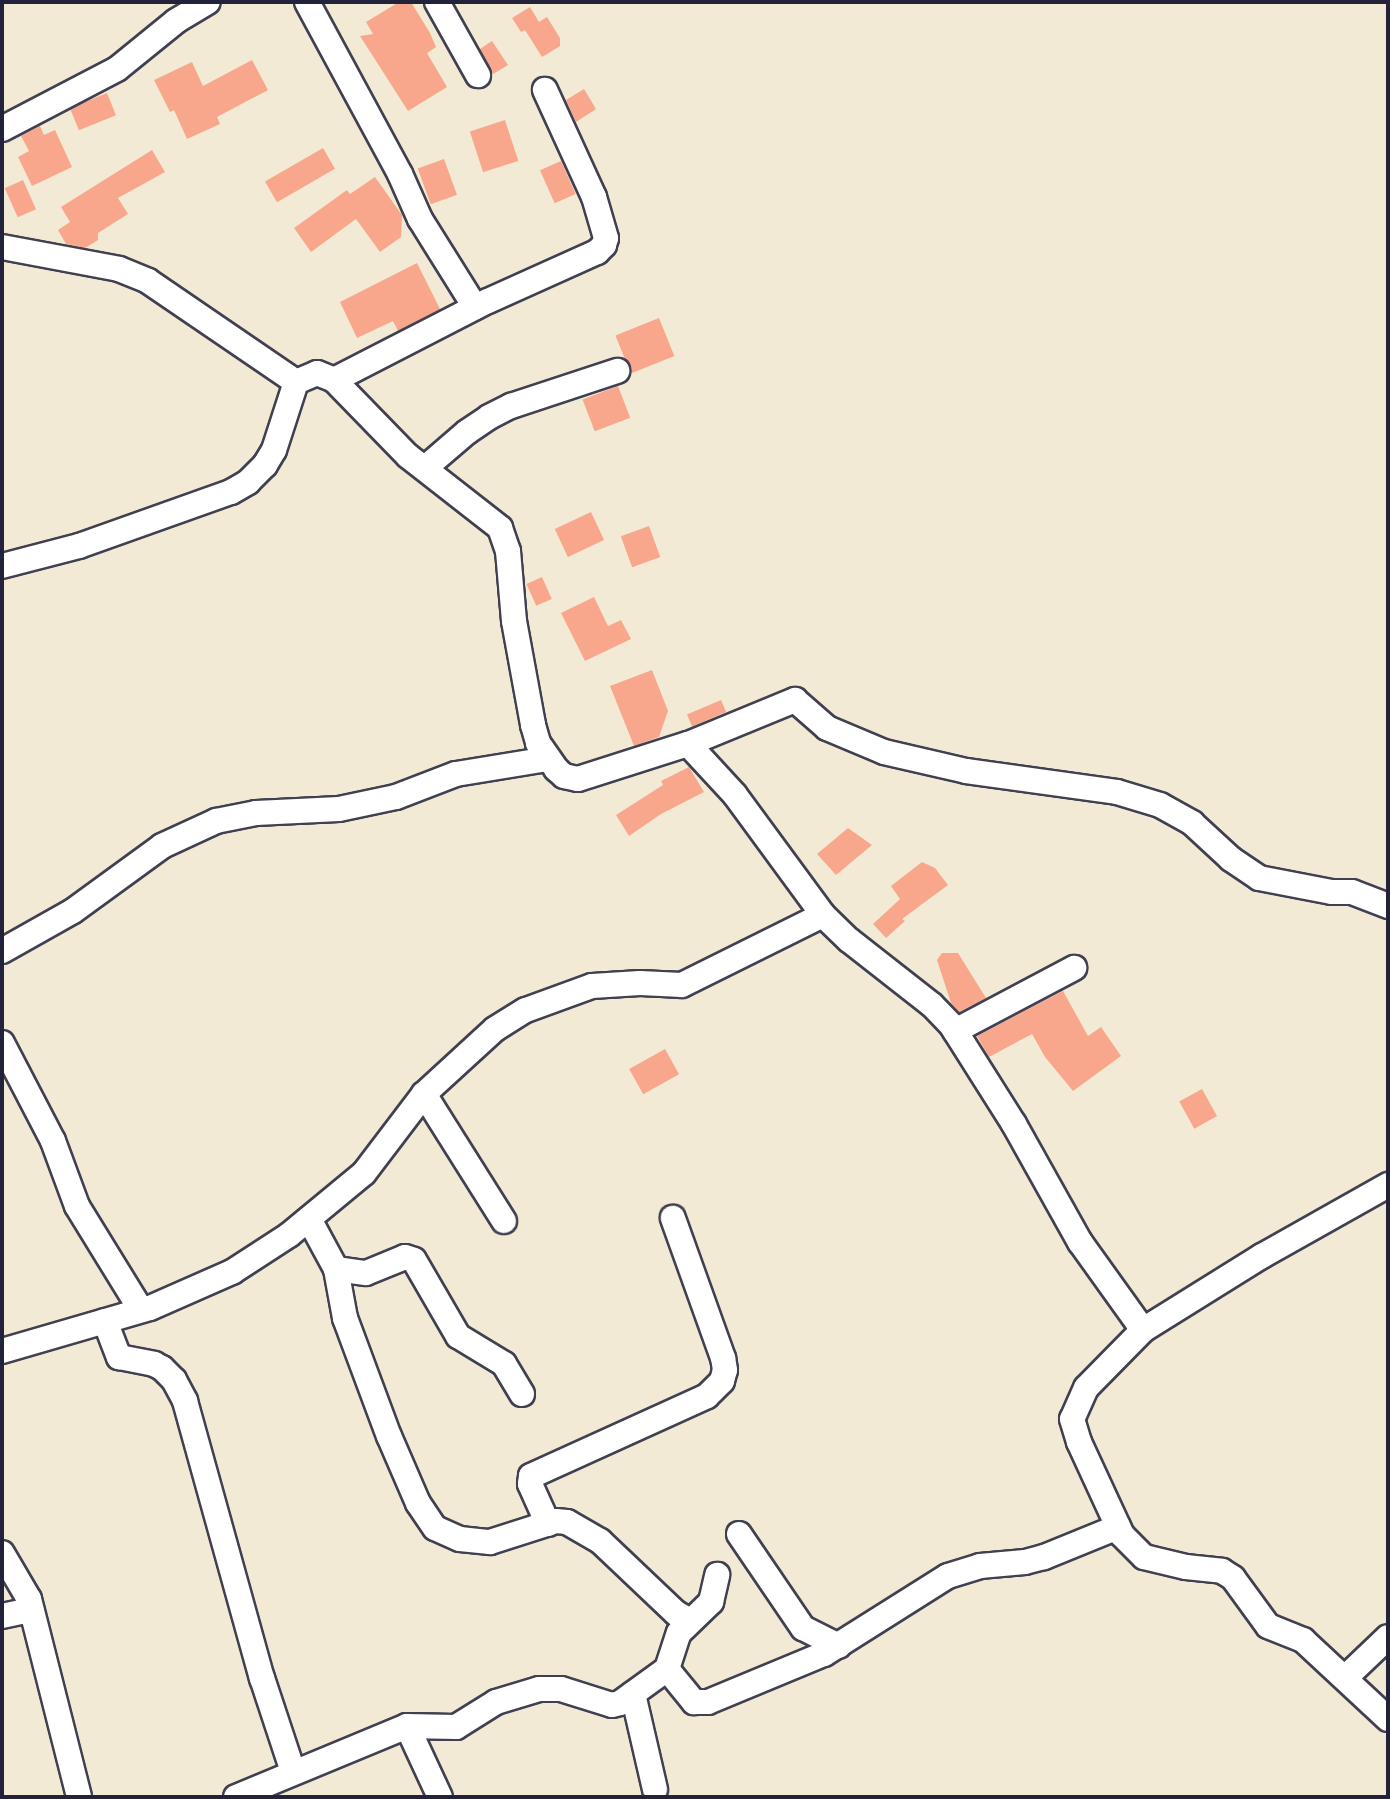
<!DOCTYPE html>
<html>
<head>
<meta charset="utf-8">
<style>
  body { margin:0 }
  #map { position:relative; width:1390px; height:1799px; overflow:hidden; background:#f2ead4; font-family:"Libre Bodoni",serif }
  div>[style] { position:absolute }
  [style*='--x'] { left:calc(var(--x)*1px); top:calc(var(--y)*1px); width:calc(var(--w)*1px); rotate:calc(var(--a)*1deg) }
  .building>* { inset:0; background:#f9a78c; transform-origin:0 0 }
  .roads { filter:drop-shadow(2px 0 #414052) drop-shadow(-2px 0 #414052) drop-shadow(0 2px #414052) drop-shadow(0 -2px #414052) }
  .minor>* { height:24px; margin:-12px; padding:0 12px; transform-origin:12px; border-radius:12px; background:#fff }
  span { translate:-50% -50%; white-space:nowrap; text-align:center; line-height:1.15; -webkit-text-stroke:6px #f7f3e8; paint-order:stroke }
  .frame { position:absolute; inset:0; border:4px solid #22223b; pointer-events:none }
</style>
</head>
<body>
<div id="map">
  <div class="building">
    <div style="clip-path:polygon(399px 2px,411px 2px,430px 33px,436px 47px,427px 53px,447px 87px,408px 111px,360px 36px,373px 34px,366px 22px)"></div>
    <div style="clip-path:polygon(530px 7px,539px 22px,547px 17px,560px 38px,560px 46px,542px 57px,525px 30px,521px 32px,512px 18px)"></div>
    <div style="clip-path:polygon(492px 41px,508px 65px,493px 74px,480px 49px)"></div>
    <div style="clip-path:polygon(252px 60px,268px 90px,217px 117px,220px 124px,187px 139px,174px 110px,170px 112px,154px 80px,192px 62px,203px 86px)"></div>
    <div style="clip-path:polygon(584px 89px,596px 109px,576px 122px,566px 100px)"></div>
    <div style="left:107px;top:93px;width:24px;height:40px;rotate:68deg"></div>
    <div style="left:505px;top:120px;width:43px;height:37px;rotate:72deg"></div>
    <div style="clip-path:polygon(40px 126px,44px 135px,55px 130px,72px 167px,32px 186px,18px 157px,29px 151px,21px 136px)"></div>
    <div style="left:323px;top:148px;width:24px;height:67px;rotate:60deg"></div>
    <div style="clip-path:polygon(152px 150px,165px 172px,118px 198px,128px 214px,98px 233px,98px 240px,85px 248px,66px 244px,58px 230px,70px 222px,61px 207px)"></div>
    <div style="left:444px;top:159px;width:38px;height:28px;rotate:70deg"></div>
    <div style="left:561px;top:161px;width:36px;height:23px;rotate:66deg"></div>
    <div style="clip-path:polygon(375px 177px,402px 215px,401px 237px,380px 252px,356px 219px,311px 252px,294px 228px,347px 190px,350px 194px)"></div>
    <div style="left:23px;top:180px;width:32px;height:20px;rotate:66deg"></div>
    <div style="clip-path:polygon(417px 263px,440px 309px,398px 331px,393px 321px,357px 338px,340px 302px)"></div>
    <div style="left:659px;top:318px;width:41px;height:47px;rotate:68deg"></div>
    <div style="left:618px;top:386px;width:34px;height:38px;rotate:69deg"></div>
    <div style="left:591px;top:512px;width:31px;height:40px;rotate:65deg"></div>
    <div style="left:649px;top:526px;width:33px;height:30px;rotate:70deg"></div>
    <div style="left:542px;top:577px;width:24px;height:17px;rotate:66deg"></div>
    <div style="clip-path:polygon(594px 597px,608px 626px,621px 620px,631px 639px,585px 661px,561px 613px)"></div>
    <div style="clip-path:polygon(652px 670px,668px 711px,659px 737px,634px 746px,610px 686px)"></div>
    <div style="left:721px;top:700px;width:13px;height:37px;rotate:67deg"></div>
    <div style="clip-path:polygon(689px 767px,704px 792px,661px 814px,629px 836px,616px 815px,663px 785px,661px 781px)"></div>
    <div style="clip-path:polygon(848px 828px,872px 845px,836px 875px,817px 854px)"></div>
    <div style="clip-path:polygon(922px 862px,935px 868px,948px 885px,902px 919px,905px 921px,886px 938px,873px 924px,900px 899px,891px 886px)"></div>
    <div style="clip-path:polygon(942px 953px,958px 953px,986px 998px,959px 1012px,951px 1003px,937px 960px)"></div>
    <div style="clip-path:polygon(1063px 991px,1088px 1036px,1101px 1027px,1121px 1056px,1073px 1091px,1045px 1057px,1032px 1034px,989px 1057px,977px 1036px)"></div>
    <div style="left:665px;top:1049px;width:29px;height:41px;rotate:61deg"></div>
    <div style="left:1202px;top:1089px;width:31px;height:26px;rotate:61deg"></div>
  </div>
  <div class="roads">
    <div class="minor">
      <div style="--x:307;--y:2;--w:196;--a:61.6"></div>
      <div style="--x:400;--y:174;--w:49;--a:66"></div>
      <div style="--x:420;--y:219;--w:104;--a:58"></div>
      <div style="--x:437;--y:2;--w:84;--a:60.7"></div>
      <div style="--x:2;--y:129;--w:130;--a:-27.6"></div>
      <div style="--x:117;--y:69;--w:76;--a:-39.1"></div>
      <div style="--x:176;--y:21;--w:37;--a:-31"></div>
      <div style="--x:2;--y:247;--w:119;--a:10.6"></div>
      <div style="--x:119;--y:269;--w:31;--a:22"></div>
      <div style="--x:148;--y:281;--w:179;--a:34.3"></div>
      <div style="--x:334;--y:380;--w:173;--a:-27.2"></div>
      <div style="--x:488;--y:301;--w:120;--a:-24.2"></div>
      <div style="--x:597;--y:252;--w:10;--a:-45"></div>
      <div style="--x:604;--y:245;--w:7;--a:-74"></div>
      <div style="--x:606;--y:238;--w:43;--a:-106.3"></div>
      <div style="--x:594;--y:197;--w:118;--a:-114.6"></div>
      <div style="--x:425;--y:468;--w:55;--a:-40.6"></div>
      <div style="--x:467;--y:432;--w:27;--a:-34"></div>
      <div style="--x:489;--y:417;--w:25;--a:-27"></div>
      <div style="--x:511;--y:406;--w:112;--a:-18.3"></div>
      <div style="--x:2;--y:566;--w:80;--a:-14.6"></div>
      <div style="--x:79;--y:546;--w:161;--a:-19.6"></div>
      <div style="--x:231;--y:492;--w:20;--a:-30"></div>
      <div style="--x:248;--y:482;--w:24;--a:-45"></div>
      <div style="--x:265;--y:465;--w:17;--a:-59"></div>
      <div style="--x:274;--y:450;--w:71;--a:-72.1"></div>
      <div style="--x:296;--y:382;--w:23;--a:-23"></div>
      <div style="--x:317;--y:373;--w:18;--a:22"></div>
      <div style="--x:334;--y:380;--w:106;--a:45.8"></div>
      <div style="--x:408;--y:456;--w:117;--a:38"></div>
      <div style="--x:500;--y:528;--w:24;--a:71"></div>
      <div style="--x:508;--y:551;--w:70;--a:85.1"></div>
      <div style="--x:514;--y:621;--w:106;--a:79.6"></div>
      <div style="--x:533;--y:725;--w:19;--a:74"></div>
      <div style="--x:538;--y:743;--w:32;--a:55"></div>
      <div style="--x:556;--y:769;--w:11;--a:41"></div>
      <div style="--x:564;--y:776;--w:14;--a:12"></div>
      <div style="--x:578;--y:779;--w:115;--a:-17.7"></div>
      <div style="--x:688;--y:744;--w:69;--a:47.3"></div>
      <div style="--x:735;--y:795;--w:149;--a:53.7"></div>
      <div style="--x:823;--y:915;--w:36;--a:44"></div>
      <div style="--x:849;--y:940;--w:105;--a:38.1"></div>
      <div style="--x:932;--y:1005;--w:29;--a:46"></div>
      <div style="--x:952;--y:1026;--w:116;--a:57.7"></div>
      <div style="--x:1014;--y:1124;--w:135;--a:60.8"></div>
      <div style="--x:1080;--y:1242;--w:108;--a:54.4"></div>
      <div style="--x:1143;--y:1330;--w:81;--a:134.5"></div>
      <div style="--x:1086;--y:1388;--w:34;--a:114"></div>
      <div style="--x:1072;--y:1419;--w:24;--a:73"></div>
      <div style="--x:1079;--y:1442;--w:102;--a:65.2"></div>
      <div style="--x:1122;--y:1535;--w:31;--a:45"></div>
      <div style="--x:1144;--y:1557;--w:43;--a:13.4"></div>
      <div style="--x:1186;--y:1567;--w:36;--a:6"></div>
      <div style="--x:1222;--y:1571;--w:13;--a:32"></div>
      <div style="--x:1233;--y:1578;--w:59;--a:53.9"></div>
      <div style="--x:1268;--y:1626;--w:38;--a:22"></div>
      <div style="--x:1303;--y:1640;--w:116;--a:42.9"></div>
      <div style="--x:688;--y:744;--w:116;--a:-22.4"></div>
      <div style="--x:795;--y:700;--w:43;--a:41.2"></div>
      <div style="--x:827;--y:728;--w:62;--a:22.8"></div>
      <div style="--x:884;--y:752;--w:84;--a:13"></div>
      <div style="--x:966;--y:771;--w:152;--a:7.9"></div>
      <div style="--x:1117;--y:792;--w:45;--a:16.8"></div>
      <div style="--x:1160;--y:805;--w:37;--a:29"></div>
      <div style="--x:1192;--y:823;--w:53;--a:42.7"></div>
      <div style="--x:1231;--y:859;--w:34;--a:34"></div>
      <div style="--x:1259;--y:878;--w:74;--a:10.9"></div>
      <div style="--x:1332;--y:892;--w:20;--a:0"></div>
      <div style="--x:1352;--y:892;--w:39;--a:21"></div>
      <div style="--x:2;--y:951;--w:81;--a:-29.4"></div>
      <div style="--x:73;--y:911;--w:110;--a:-36.1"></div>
      <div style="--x:162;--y:846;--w:60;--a:-24.8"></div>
      <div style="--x:216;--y:821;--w:41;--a:-11.3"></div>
      <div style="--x:256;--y:813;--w:83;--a:-2.8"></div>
      <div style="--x:339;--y:809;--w:58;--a:-11.9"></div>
      <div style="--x:396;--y:797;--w:64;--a:-21"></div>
      <div style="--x:456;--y:774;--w:93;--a:-9.3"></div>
      <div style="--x:955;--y:1031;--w:135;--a:-27.9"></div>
      <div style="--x:2;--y:1043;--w:110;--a:62.5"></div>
      <div style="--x:53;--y:1141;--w:69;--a:69.7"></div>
      <div style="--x:77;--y:1206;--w:122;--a:58.4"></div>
      <div style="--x:424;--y:1094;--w:150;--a:57.8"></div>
      <div style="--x:309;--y:1219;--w:57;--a:61.6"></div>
      <div style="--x:336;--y:1269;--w:30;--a:8"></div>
      <div style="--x:366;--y:1273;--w:42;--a:-22.3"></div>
      <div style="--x:405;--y:1257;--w:9;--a:18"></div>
      <div style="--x:414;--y:1260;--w:88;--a:59.9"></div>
      <div style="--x:458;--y:1336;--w:54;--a:31.3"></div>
      <div style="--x:504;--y:1364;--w:35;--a:59"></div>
      <div style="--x:336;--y:1269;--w:50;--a:79.6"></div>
      <div style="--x:345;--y:1318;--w:126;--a:69.6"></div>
      <div style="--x:389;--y:1436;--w:73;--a:66.6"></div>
      <div style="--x:418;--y:1503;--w:30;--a:56"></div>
      <div style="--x:435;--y:1528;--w:27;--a:24"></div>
      <div style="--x:460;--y:1539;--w:30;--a:6"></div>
      <div style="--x:490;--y:1542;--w:69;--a:-17.7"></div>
      <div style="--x:556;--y:1521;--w:11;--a:5"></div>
      <div style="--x:567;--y:1522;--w:38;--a:30"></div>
      <div style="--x:600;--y:1541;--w:105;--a:43.5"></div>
      <div style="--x:676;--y:1613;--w:16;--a:30"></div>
      <div style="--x:105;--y:1321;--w:39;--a:69"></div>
      <div style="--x:119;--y:1357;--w:36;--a:11"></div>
      <div style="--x:154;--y:1364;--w:9;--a:27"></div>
      <div style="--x:162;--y:1368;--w:17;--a:45"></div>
      <div style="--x:174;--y:1380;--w:24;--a:62"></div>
      <div style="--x:185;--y:1401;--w:288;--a:74.5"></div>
      <div style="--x:262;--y:1678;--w:99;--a:71.7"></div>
      <div style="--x:1143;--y:1330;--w:140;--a:-31.9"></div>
      <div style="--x:1262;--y:1256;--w:145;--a:-29.4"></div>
      <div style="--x:2;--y:1351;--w:154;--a:-16.2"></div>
      <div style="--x:150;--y:1308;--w:90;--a:-23.7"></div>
      <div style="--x:232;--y:1272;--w:68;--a:-33"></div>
      <div style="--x:289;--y:1235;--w:97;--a:-39.6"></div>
      <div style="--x:364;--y:1173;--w:99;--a:-52.8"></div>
      <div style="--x:424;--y:1094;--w:96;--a:-42.5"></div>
      <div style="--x:495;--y:1029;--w:36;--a:-32"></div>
      <div style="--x:526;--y:1010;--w:70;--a:-20"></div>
      <div style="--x:592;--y:986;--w:48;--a:-3.6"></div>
      <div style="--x:640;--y:983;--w:42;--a:2.7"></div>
      <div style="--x:682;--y:985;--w:157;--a:-26.4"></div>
      <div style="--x:548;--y:1524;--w:44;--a:-114.2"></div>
      <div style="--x:530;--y:1484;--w:8;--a:-83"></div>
      <div style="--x:531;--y:1476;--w:193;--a:-24.4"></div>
      <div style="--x:707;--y:1396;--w:21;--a:-45"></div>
      <div style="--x:722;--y:1381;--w:11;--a:-75"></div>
      <div style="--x:725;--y:1370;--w:12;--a:-99"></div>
      <div style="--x:723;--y:1358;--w:149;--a:-109.7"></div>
      <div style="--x:739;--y:1534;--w:114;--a:55.8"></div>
      <div style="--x:803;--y:1628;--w:40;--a:26.6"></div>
      <div style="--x:2;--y:1553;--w:53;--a:59.6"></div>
      <div style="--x:29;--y:1599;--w:204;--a:75.8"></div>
      <div style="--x:2;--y:1616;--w:30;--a:-12"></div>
      <div style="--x:667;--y:1669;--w:38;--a:-72"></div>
      <div style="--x:679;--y:1633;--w:45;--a:-44.1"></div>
      <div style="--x:711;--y:1602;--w:28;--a:-77"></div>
      <div style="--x:1345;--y:1678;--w:59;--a:-43.6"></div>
      <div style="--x:633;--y:1694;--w:98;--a:77"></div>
      <div style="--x:407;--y:1726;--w:49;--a:1.2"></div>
      <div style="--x:456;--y:1727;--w:47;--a:-32"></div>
      <div style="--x:496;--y:1702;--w:45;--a:-16.8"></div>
      <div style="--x:539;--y:1689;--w:22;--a:0"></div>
      <div style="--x:561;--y:1689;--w:53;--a:17.4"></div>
      <div style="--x:612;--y:1705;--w:8;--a:-14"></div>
      <div style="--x:620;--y:1703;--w:58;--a:-35.9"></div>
      <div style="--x:667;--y:1669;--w:43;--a:50.7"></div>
      <div style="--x:694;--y:1702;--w:14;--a:0"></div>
      <div style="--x:708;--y:1702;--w:126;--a:-22.5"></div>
      <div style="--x:824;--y:1654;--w:146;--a:-32.2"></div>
      <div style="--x:948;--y:1576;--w:34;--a:-17"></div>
      <div style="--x:980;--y:1566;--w:45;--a:-5.1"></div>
      <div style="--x:1025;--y:1562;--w:20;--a:-15"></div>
      <div style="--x:1044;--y:1557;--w:80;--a:-22.1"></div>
      <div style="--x:236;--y:1797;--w:185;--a:-22.5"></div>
      <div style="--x:407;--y:1726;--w:78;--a:65.1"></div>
    </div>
  </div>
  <div class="frame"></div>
</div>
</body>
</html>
